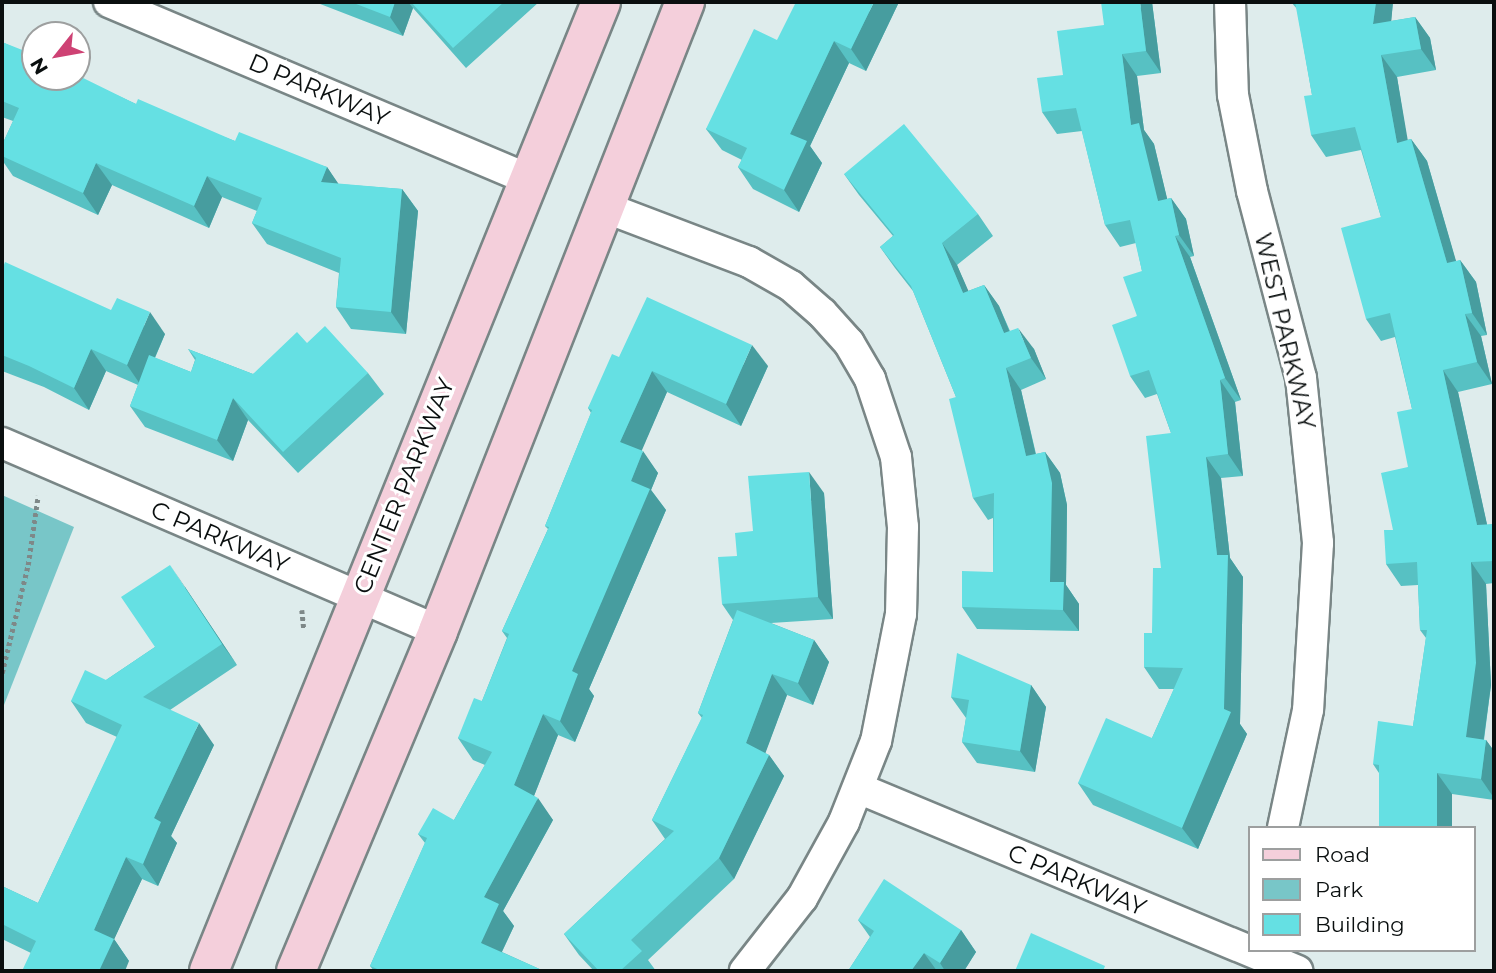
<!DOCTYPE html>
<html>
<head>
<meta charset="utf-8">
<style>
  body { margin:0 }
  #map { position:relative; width:1496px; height:973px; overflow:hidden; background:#deecec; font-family:Montserrat,sans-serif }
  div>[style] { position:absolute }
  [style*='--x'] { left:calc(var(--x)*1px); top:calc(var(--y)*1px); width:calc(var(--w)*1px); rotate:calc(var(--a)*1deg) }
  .green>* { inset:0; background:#78c6c8 }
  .path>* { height:4.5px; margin-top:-2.25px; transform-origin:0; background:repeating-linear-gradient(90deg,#7e8888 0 3.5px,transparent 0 7px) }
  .roads { filter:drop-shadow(2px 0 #798686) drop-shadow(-2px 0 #798686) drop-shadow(0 2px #798686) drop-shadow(0 -2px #798686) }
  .street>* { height:30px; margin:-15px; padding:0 15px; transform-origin:15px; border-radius:15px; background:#fff }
  .secondary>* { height:38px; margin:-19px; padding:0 19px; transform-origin:19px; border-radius:19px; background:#f4cfdb }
  .wall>* { inset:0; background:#57c1c3 }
  .shaded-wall>* { inset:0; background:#479d9f }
  .building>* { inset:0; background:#65e0e3 }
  span { translate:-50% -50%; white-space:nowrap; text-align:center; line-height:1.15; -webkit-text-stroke:6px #fff; paint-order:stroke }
  .street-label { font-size:24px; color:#0a0f0f }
  .frame { position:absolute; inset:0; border:4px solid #0a0f0f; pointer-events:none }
  .legend { position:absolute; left:1248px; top:826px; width:228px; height:126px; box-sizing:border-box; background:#fff; border:2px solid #9d9f9f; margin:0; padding:9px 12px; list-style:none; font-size:21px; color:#0a0f0f }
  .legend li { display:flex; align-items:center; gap:14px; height:35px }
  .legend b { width:35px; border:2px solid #9d9f9f }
  .north { position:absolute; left:21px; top:21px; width:70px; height:70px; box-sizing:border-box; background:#fff; border:2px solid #9d9f9f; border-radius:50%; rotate:239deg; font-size:19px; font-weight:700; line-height:28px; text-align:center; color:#0a0f0f }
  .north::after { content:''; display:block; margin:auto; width:24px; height:32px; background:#ce4274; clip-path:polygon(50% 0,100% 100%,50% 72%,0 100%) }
</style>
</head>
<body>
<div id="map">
  <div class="green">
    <div style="clip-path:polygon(2px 495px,74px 527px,2px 710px)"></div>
  </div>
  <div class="path">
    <div style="--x:302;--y:610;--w:19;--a:84"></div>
    <div style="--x:2;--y:673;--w:111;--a:-76.5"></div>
    <div style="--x:28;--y:565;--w:70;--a:-81.8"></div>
  </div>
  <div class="roads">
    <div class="street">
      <div style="--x:109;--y:2;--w:456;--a:22.9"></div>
      <div style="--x:1230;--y:2;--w:93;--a:88.2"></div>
      <div style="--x:1233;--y:95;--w:98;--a:78.8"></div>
      <div style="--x:1252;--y:191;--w:193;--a:75.3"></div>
      <div style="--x:1301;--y:378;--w:166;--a:84.1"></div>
      <div style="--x:1318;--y:543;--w:167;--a:93.4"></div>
      <div style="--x:1308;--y:710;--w:121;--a:102"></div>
      <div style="--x:604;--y:207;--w:155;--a:20.8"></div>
      <div style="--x:749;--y:262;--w:48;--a:29.7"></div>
      <div style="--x:791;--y:286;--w:41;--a:41.1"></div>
      <div style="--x:822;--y:313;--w:40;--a:48"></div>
      <div style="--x:849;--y:343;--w:42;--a:59.7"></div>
      <div style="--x:870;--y:379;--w:82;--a:71.6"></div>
      <div style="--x:896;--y:457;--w:70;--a:84.3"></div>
      <div style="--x:903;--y:527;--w:87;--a:91.3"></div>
      <div style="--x:901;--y:614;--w:129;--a:101.1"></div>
      <div style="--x:876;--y:741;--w:87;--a:111.6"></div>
      <div style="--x:844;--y:822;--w:87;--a:118.9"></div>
      <div style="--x:802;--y:898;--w:93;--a:128"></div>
      <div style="--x:2;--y:443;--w:475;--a:23.3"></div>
      <div style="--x:858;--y:788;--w:476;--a:22.6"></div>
    </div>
    <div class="secondary">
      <div style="--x:209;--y:971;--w:1045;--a:-67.97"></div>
      <div style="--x:296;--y:971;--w:368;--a:-67.3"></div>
      <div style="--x:438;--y:631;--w:676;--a:-68.56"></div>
    </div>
  </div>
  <div class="wall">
    <div style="clip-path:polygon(315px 2px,539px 2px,466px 68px,413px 8px,403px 36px)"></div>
    <div style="clip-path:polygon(899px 2px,866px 71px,849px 63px,810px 146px,822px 163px,799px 212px,753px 189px,738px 167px,742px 160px,722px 150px,706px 129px,777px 40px)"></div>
    <div style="clip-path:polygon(1152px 2px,1161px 73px,1137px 76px,1144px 130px,1154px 144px,1167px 199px,1171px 198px,1186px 219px,1194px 256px,1190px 257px,1241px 400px,1235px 402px,1243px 476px,1221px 478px,1230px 558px,1243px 577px,1240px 724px,1247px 734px,1198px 849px,1093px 805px,1078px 783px,1152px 738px,1174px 689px,1159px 689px,1144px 667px,1152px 633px,1161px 568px,1171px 433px,1157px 394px,1145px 398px,1130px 376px,1142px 271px,1136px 243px,1120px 247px,1105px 225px,1082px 131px,1057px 134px,1042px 112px,1063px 75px,1104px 25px)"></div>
    <div style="clip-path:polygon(1291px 2px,1393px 2px,1391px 21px,1415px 17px,1430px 38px,1436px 70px,1397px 77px,1407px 140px,1411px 139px,1427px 161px,1456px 262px,1460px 260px,1476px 282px,1487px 335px,1481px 336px,1492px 384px,1458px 392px,1487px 525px,1494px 524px,1494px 583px,1486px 584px,1491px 685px,1484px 740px,1486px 740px,1494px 751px,1494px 800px,1452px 794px,1452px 828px,1379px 828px,1379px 773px,1373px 764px,1413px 726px,1426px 638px,1420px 630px,1418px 585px,1401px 586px,1386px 564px,1408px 467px,1412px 409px,1395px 337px,1381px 341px,1366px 319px,1381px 217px,1361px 150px,1326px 157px,1311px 135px,1312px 95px,1297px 9px)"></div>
    <div style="clip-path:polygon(2px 42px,136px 104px,235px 141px,327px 167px,338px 184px,402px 189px,418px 211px,406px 334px,351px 329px,336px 307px,339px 273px,267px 244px,252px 223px,257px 211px,222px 197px,209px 228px,112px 185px,98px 215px,13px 176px,2px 160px,2px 145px,13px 121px,2px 117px)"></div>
    <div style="clip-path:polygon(844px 174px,978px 214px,993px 236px,957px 265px,968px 291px,984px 285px,999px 306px,1010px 331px,1034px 349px,1046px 379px,1021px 390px,1036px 454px,1045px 452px,1060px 473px,1067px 505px,1066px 585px,1079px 604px,1079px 631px,977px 629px,962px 607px,993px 572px,993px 518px,988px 520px,973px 498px,956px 397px,913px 291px,895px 268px,880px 247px,893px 236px,859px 195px)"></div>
    <div style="clip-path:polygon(2px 270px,165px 334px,155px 358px,191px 372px,195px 360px,188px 349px,253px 374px,307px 343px,368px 373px,384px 394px,298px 473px,248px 420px,233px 461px,145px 427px,130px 406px,138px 385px,106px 371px,89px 410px,44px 387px,2px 371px)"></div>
    <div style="clip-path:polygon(619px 357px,768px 366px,741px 426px,667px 392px,641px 451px,658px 473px,651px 490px,666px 510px,589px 689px,594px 696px,575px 742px,558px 735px,534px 796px,553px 820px,503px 911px,514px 926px,502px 952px,544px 971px,374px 971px,370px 966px,425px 843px,418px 834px,454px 820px,485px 765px,473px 760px,458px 738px,482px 701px,507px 638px,502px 631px,548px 529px,545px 526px,591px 413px,588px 408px)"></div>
    <div style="clip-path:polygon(824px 493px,833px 619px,771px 623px,814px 640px,829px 662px,813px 705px,787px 695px,765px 753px,769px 755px,784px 776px,734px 879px,648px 960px,656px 971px,594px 971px,579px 955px,564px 934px,665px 839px,652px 820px,702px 718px,698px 713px,733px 620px,722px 604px,737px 556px)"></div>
    <div style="clip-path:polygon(185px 587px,237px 665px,170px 710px,214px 745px,171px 836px,177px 843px,158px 886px,142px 879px,114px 939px,129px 961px,31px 953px,2px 939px,2px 886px,38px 903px,117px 737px,86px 723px,71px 701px,106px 680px,155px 647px)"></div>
    <div style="clip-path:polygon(1031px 685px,1046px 707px,1035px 772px,977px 763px,962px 742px,966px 718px,951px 697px)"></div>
    <div style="clip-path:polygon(858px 920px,961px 930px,976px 952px,964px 971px,848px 971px,870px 937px)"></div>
  </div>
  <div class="shaded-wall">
    <div style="clip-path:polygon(395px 2px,408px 2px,413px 8px,403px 36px,390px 17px)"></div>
    <div style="clip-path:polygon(874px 2px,899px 2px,866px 71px,851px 49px)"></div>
    <div style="clip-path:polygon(1140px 2px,1152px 2px,1161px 73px,1146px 51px)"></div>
    <div style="clip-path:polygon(1376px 2px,1393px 2px,1389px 46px,1373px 24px)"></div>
    <div style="clip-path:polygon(1415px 17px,1430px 38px,1436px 70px,1421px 49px)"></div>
    <div style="clip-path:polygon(834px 41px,849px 63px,810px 146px,822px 163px,799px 212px,784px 190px,790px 134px)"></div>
    <div style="clip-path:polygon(1122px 54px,1137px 76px,1144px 130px,1154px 144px,1173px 223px,1158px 201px,1131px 125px)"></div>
    <div style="clip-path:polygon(1381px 55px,1397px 77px,1412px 165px,1397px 143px)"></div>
    <div style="clip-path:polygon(1411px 139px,1427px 161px,1463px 285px,1447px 263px)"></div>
    <div style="clip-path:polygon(96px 163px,112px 185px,98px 215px,83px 193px)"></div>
    <div style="clip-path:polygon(327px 167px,342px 189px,321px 182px)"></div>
    <div style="clip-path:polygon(207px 176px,222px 197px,209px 228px,194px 206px)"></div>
    <div style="clip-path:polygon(402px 189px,418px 211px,406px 334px,391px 312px)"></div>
    <div style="clip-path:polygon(1171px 198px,1186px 219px,1194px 256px,1179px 235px)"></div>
    <div style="clip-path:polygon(1175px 236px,1190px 257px,1241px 400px,1225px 378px)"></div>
    <div style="clip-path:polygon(942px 243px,957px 265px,979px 315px,963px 293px)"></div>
    <div style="clip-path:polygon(1460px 260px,1476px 282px,1487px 335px,1472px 313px)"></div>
    <div style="clip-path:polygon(984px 285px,999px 306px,1019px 355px,1004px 333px)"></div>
    <div style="clip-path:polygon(150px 312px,165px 334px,142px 387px,127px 365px)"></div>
    <div style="clip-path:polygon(1465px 314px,1481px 336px,1492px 384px,1477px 362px)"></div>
    <div style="clip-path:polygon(1018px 328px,1034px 349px,1046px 379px,1031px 358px)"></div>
    <div style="clip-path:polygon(752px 345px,768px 366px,741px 426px,726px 404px)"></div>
    <div style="clip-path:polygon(91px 349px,106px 371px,89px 410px,74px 388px)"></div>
    <div style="clip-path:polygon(1006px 368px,1021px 390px,1041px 478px,1026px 456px)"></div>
    <div style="clip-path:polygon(1443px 370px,1458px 392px,1492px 547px,1477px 525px)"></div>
    <div style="clip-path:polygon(652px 371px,667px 392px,636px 464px,620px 442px)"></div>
    <div style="clip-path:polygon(1220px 380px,1235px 402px,1243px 476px,1228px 454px)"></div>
    <div style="clip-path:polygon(233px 398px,248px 420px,233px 461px,217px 440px)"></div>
    <div style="clip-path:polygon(643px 451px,658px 473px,651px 490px,666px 510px,589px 689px,594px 696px,575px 742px,560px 721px,572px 671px,631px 481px)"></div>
    <div style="clip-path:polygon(1045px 452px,1060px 473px,1067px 505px,1066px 585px,1079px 604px,1079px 631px,1063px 610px,1050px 582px)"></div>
    <div style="clip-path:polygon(1206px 457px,1221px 478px,1230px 558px,1243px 577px,1240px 724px,1247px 734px,1198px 849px,1182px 828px,1217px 555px)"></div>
    <div style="clip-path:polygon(809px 472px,824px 493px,833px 619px,818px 597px)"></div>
    <div style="clip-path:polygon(1471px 562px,1486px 584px,1491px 685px,1481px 759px,1466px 737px)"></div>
    <div style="clip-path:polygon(170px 565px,185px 587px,237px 665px,222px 644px)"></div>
    <div style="clip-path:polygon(814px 640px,829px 662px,813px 705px,798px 683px)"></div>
    <div style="clip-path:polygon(772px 674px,787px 695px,761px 765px,746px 743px)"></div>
    <div style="clip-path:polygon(1031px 685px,1046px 707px,1035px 772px,1020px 751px)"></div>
    <div style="clip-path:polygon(543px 714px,558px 735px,530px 806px,514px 785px)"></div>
    <div style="clip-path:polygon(199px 723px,214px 745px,171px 836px,177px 843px,158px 886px,143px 864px,154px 818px)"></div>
    <div style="clip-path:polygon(1486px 740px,1494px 751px,1494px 798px,1481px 779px)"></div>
    <div style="clip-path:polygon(769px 755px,784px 776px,734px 879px,719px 858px)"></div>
    <div style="clip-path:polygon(1437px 773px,1452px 794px,1452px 828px,1437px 828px)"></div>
    <div style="clip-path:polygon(538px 798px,553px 820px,503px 911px,514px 926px,496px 964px,481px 943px,484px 897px)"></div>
    <div style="clip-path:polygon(126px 857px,142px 879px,112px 944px,114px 939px,129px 961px,125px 971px,99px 971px,94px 930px)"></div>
    <div style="clip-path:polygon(961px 930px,976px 952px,964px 971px,945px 971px,940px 963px)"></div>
    <div style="clip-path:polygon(924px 953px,937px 971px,911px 971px)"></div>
  </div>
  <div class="building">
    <div style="clip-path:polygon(351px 2px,395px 2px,390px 17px)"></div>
    <div style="clip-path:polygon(411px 2px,504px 2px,453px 48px)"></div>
    <div style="clip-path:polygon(796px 2px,874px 2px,851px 49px,834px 41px,790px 134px,807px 141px,784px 190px,738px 167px,747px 148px,706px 129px,754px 29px,777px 40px)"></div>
    <div style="clip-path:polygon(1101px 2px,1140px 2px,1146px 51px,1122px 54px,1131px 125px,1139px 123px,1158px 201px,1171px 198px,1179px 235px,1175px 236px,1225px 378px,1220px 380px,1228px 454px,1206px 457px,1217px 555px,1228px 555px,1224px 709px,1231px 712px,1182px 828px,1078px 783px,1106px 718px,1152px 738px,1183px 668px,1144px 667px,1144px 633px,1152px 633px,1153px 568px,1161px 568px,1146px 436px,1171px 433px,1149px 370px,1130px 376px,1112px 325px,1137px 316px,1123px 277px,1142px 271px,1130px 220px,1105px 225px,1076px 108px,1042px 112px,1037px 78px,1063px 75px,1057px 31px,1104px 25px)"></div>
    <div style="clip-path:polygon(1295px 2px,1376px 2px,1373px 24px,1415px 17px,1421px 49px,1381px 55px,1397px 143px,1411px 139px,1447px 263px,1460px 260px,1472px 313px,1465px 314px,1477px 362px,1443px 370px,1477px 525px,1494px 524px,1494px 561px,1471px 562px,1476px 663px,1466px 737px,1486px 740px,1481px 779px,1437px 773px,1437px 828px,1379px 828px,1379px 765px,1373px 764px,1378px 721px,1413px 726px,1427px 630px,1420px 630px,1417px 562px,1386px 564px,1384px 530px,1393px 530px,1381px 473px,1408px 467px,1397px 412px,1412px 409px,1390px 313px,1366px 319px,1341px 228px,1381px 217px,1355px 127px,1311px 135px,1304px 96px,1312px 95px)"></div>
    <div style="clip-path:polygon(2px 42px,35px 55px,35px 77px,77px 77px,77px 75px,136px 104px,138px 99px,235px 141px,239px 132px,327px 167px,321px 182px,402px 189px,391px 312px,336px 307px,341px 258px,252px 223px,262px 198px,207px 176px,194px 206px,96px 163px,83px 193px,2px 156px,2px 145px,19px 108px,2px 101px)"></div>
    <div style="clip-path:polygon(904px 124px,978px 214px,942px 243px,963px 293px,984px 285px,1004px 333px,1018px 328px,1031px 358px,1006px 368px,1026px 456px,1045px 452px,1052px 483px,1050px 582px,1064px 582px,1063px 610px,962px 607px,962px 571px,993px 572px,994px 493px,973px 498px,949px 399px,956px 397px,911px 286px,880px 247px,894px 235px,844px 174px)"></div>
    <div style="clip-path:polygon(5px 262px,111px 310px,117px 298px,150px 312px,127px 365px,91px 349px,74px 388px,29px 366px,2px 355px,2px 270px)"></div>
    <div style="clip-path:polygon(647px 297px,752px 345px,726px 404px,652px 371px,620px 442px,643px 451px,631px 481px,650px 489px,572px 671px,578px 674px,560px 721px,543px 714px,514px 785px,538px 798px,484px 897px,499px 904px,481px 943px,544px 971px,382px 971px,370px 966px,427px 838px,418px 834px,433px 808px,454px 820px,492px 752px,458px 738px,474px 698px,482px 701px,509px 634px,502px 631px,549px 527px,545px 526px,592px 410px,588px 408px,612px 354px,619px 357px)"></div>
    <div style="clip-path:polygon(325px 326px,368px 373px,283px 452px,233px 398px,217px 440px,130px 406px,149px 355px,191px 372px,196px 358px,188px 349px,253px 374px,297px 332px,307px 343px)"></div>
    <div style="clip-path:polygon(809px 472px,818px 597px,722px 604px,718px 557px,737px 556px,735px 533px,753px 531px,748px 476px)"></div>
    <div style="clip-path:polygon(170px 565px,222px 644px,143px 697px,199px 723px,154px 818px,161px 822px,143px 864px,126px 857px,94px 930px,114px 939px,99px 971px,22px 971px,36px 941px,2px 924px,2px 886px,38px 903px,122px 725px,71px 701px,85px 670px,106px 680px,155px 647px,121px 597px)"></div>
    <div style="clip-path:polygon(737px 610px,814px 640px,798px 683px,772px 674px,746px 743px,769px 755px,719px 858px,631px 940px,642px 951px,620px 971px,599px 971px,564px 934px,674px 831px,652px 820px,703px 715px,698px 713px)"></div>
    <div style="clip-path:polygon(957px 653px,1031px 685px,1020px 751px,962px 742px,969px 700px,951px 697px)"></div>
    <div style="clip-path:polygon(884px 879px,961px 930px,940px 963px,924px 953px,911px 971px,848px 971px,874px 931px,858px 920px)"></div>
    <div style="clip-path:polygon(1031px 933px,1105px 966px,1103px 971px,1015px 971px)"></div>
  </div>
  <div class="street-label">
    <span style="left:319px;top:90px;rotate:23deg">D PARKWAY</span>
    <span style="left:1285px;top:331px;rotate:77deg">WEST PARKWAY</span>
    <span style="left:404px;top:486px;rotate:-68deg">CENTER PARKWAY</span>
    <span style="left:220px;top:537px;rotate:23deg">C PARKWAY</span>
    <span style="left:1077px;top:880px;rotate:23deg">C PARKWAY</span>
  </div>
  <div class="frame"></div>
  <ul class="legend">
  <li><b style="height:9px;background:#f4cfdb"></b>Road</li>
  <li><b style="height:19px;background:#78c6c8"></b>Park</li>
  <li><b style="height:19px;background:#65e0e3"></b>Building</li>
  </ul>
  <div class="north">N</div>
</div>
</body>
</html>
